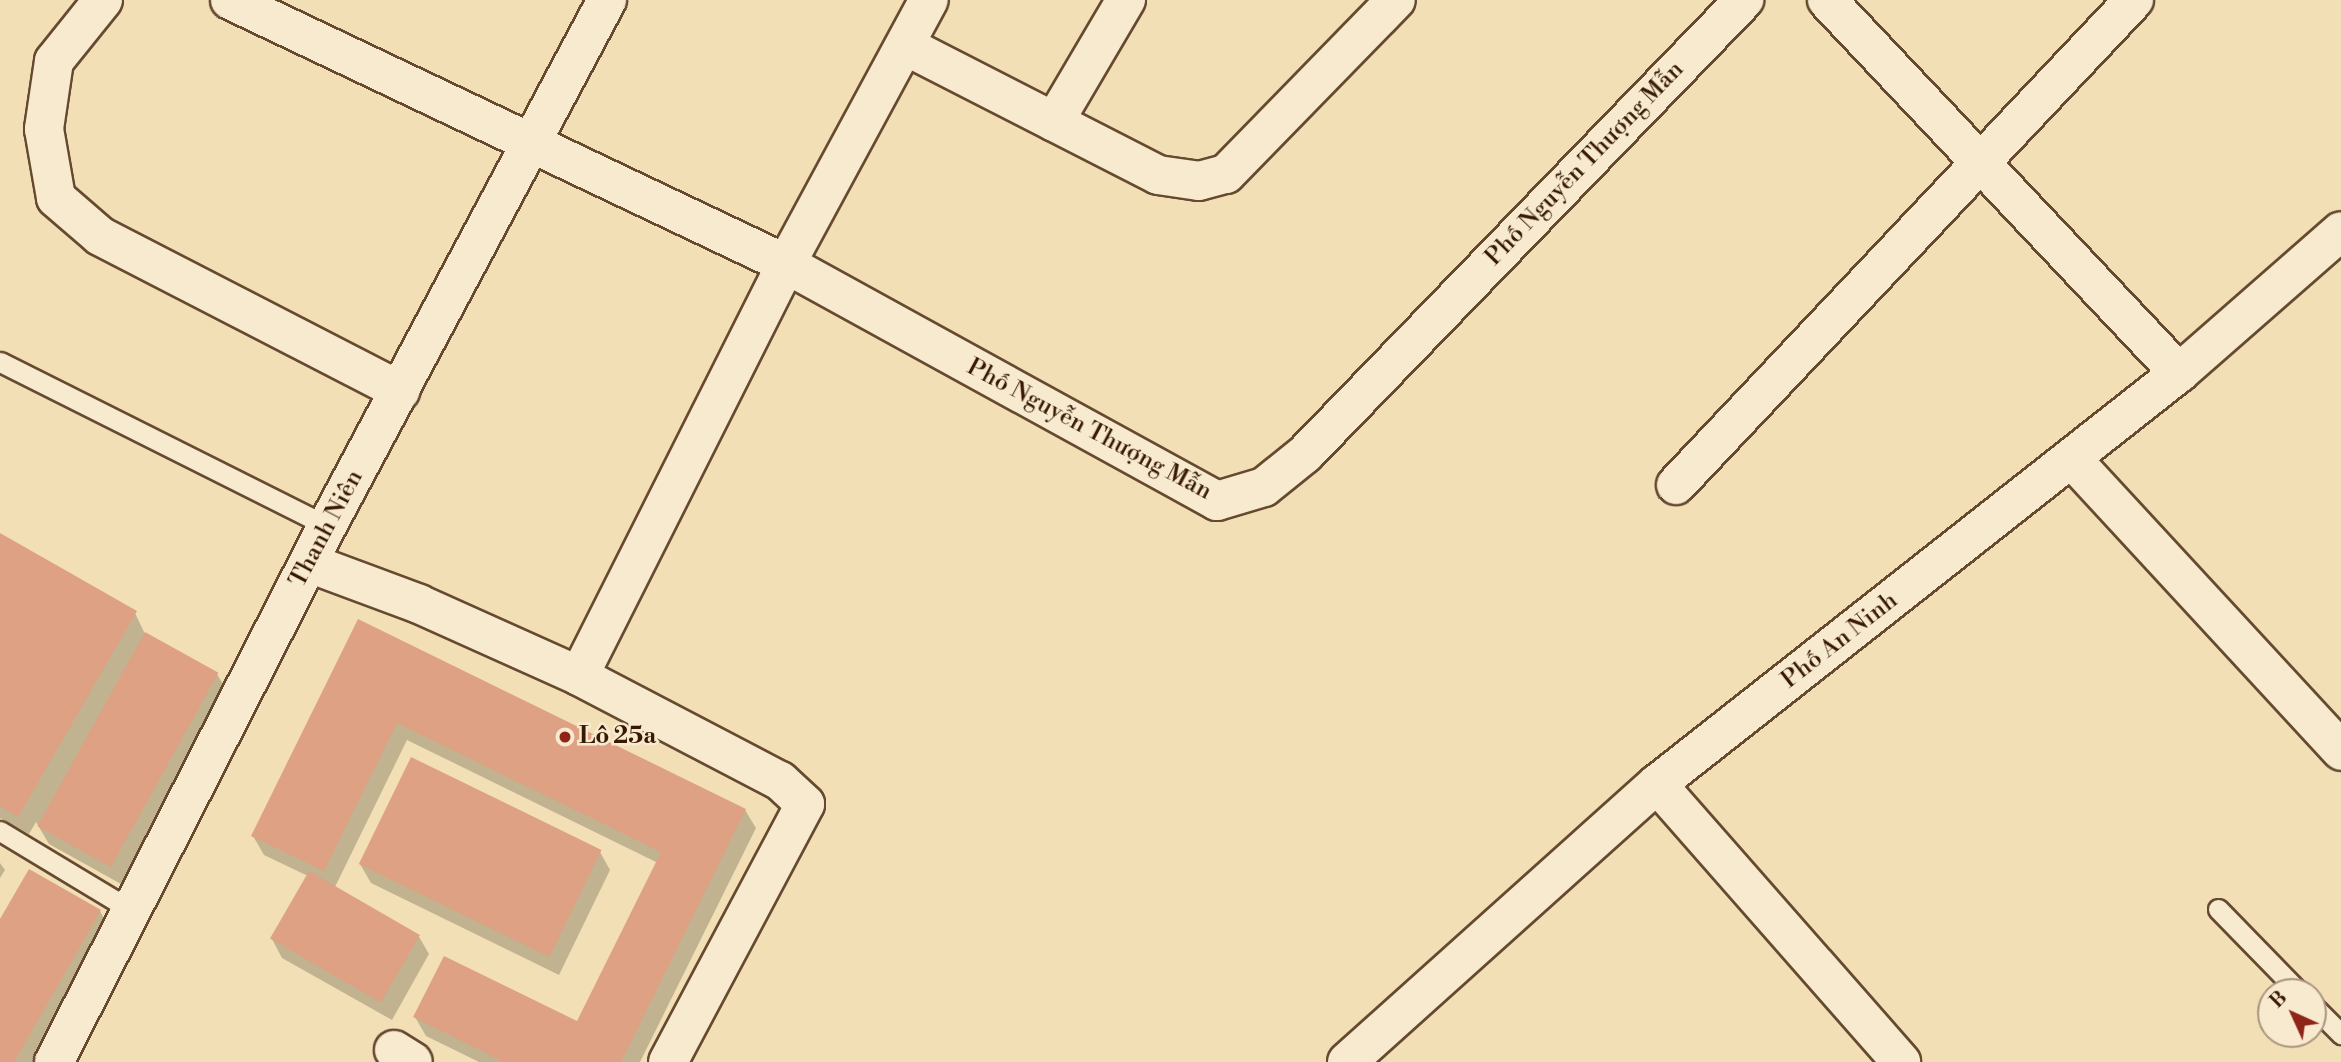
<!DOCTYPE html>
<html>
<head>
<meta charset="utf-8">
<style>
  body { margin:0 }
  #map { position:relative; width:2341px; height:1062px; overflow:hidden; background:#f2dfb5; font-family:"Libre Bodoni",serif }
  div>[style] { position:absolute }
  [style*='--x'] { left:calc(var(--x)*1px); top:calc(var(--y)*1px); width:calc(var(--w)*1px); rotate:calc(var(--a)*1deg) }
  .shadow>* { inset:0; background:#0003 }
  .building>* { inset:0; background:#dea184; transform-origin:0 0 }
  .roads { filter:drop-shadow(2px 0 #664a30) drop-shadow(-2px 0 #664a30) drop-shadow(0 2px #664a30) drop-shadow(0 -2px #664a30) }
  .service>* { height:19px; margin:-9.5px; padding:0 9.5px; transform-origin:9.5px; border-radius:9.5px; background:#f7eacf }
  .minor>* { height:38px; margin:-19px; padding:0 19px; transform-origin:19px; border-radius:19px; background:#f7eacf }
  .tertiary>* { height:38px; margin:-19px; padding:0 19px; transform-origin:19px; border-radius:19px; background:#f7eacf }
  .dots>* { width:19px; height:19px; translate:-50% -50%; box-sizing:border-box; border:4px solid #f7eacf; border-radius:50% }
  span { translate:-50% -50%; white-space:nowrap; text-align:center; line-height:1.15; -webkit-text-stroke:5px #f7eacf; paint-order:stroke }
  .street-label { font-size:24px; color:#381904 }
  .poi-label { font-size:24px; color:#381904; font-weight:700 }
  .left { translate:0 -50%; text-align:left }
  .north { position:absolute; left:2257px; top:978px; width:70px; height:70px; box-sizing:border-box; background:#f7eacf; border:2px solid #ab967e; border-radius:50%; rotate:315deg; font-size:19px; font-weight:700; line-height:28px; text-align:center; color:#381904 }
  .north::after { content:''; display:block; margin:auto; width:24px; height:32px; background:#8f2418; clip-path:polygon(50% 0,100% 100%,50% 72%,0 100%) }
</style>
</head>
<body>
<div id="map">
  <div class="shadow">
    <div style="clip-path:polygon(0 535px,135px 613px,145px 634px,217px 674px,228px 693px,121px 884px,49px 844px,36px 822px,29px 834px,0 818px)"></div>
    <div style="clip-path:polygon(359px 621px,745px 810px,756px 828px,640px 1062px,479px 1062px,426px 1036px,415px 1017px,578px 1023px,658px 863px,407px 740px,335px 887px,418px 935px,429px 954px,392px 1020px,282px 958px,272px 939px,308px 876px,264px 855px,253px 836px)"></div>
    <div style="clip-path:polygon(600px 852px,610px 870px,559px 975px,371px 883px,360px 864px)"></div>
    <div style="clip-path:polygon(0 863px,5px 870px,0 878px)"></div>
    <div style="clip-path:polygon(100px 911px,110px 930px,35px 1062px,0 1062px,0 923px)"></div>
  </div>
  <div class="building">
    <div style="clip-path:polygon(0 533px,137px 611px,18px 817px,0 806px)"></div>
    <div style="clip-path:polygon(358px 619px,746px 809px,621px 1062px,504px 1062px,413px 1017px,444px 956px,577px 1021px,661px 852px,397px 723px,324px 871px,251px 836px)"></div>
    <div style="left:145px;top:632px;width:84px;height:222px;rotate:29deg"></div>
    <div style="left:411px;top:757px;width:212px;height:119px;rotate:26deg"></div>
    <div style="clip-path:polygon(29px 869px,101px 910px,14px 1062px,0 1062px,0 919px)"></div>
    <div style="left:309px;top:871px;width:128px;height:78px;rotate:30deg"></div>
  </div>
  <div class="roads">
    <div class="service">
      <div style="--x:0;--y:362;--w:366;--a:26.6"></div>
      <div style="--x:0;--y:831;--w:153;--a:31.1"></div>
      <div style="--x:2218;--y:909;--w:116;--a:45.7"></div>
      <div style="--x:2313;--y:1006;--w:40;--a:45"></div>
    </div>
    <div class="minor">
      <div style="--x:103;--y:0;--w:78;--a:128.8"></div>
      <div style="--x:54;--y:61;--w:69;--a:98.4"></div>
      <div style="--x:44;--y:129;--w:70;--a:80.1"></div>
      <div style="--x:56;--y:198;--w:58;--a:40.8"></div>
      <div style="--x:100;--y:236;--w:338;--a:27.3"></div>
      <div style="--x:230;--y:0;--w:615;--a:25.4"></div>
      <div style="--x:786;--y:264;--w:492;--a:28.8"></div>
      <div style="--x:1217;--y:501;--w:49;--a:-16.6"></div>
      <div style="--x:1264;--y:487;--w:53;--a:-38.8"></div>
      <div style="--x:1305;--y:454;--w:632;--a:-45.96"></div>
      <div style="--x:1827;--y:0;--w:513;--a:46.66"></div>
      <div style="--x:906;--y:46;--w:283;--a:27.1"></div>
      <div style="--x:1158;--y:175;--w:41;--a:8.3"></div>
      <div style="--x:1199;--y:181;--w:28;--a:-15"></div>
      <div style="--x:1226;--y:174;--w:243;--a:-45.7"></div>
      <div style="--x:1054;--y:122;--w:142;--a:-59.5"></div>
      <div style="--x:2072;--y:459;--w:397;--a:47.3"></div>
      <div style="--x:1676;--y:485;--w:667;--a:-46.64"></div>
      <div style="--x:309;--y:563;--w:117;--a:20.4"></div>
      <div style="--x:419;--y:604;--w:175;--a:24.2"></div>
      <div style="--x:1657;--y:784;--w:370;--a:48.7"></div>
      <div style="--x:394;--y:1050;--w:22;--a:32"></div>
      <div style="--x:668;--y:1062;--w:292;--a:-62"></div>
      <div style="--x:805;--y:804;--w:34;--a:-137"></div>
      <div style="--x:780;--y:781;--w:227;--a:-152.4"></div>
      <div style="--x:579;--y:676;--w:461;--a:-63.3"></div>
      <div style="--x:786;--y:264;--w:300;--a:-61.6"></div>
      <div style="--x:1347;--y:1062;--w:416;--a:-41.9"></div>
      <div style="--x:1657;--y:784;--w:664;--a:-38.22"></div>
      <div style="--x:2179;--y:373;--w:215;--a:-41.2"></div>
    </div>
    <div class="tertiary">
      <div style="--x:54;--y:1062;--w:602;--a:-63.01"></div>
      <div style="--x:327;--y:526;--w:596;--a:-61.97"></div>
    </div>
  </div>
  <div class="dots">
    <div style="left:565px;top:737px;background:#8f2418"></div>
  </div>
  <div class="street-label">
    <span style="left:1585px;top:164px;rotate:-46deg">Phố Nguyễn Thượng Mẫn</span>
    <span style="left:1089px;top:430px;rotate:28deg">Phố Nguyễn Thượng Mẫn</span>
    <span style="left:327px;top:529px;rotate:-62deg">Thanh Niên</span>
    <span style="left:1840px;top:641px;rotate:-38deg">Phố An Ninh</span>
  </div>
  <div class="poi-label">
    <span class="left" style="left:579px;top:737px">Lô 25a</span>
  </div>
  <div class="north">B</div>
</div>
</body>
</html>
